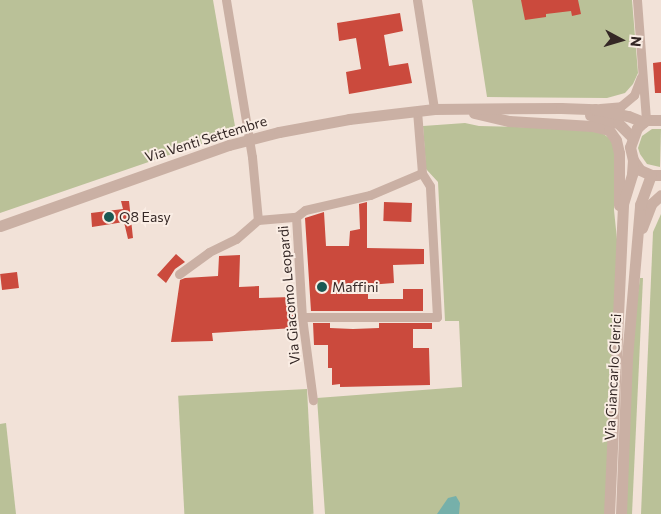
<!DOCTYPE html>
<html>
<head>
<meta charset="utf-8">
<style>
  body { margin:0 }
  #map { position:relative; width:661px; height:514px; overflow:hidden; background:#f2e2d8; font-family:Commissioner,sans-serif }
  div>[style] { position:absolute }
  [style*='--x'] { left:calc(var(--x)*1px); top:calc(var(--y)*1px); width:calc(var(--w)*1px); rotate:calc(var(--a)*1deg) }
  .green>* { inset:0; background:#bac198; transform-origin:0 0 }
  .water>* { inset:0; background:#76b0aa }
  .building>* { inset:0; background:#cb4a3d; transform-origin:0 0 }
  .minor>* { height:9px; margin:-4.5px; padding:0 4.5px; transform-origin:4.5px; border-radius:4.5px; background:#cab0a4 }
  .tertiary>* { height:11px; margin:-5.5px; padding:0 5.5px; transform-origin:5.5px; border-radius:5.5px; background:#cab0a4 }
  .dots>* { width:14px; height:14px; translate:-50% -50%; box-sizing:border-box; border:2px solid #faede4; border-radius:50% }
  span { translate:-50% -50%; white-space:nowrap; text-align:center; line-height:1.15; -webkit-text-stroke:4px #faede4; paint-order:stroke }
  .street-label { font-size:14px; color:#352826 }
  .poi-label { font-size:14px; color:#352826 }
  .left { translate:0 -50%; text-align:left }
  .north { position:absolute; left:596px; top:15px; width:50px; height:50px; -webkit-text-stroke:4px #faede4; paint-order:stroke; rotate:96deg; font-size:14px; font-weight:700; line-height:20px; text-align:center; color:#352826 }
  .north::after { content:''; display:block; margin:auto; width:18px; height:22px; background:#352826; clip-path:polygon(50% 0,100% 100%,50% 72%,0 100%) }
</style>
</head>
<body>
<div id="map">
  <div class="green">
    <div style="clip-path:polygon(0 0,213px 0,236px 132px,0 213px)"></div>
    <div style="clip-path:polygon(472px 0,632px 0,638px 73px,633px 84px,625px 93px,607px 98px,487px 97px)"></div>
    <div style="clip-path:polygon(465px 123px,479px 126px,586px 129px,599px 131px,612px 140px,615px 151px,614px 210px,618px 249px,605px 514px,325px 514px,317px 398px,462px 387px,459px 321px,445px 321px,438px 182px,426px 169px,423px 126px)"></div>
    <div style="clip-path:polygon(652px 129px,661px 129px,660px 167px,647px 164px,640px 154px,638px 148px,642px 136px)"></div>
    <div style="clip-path:polygon(661px 214px,661px 514px,641px 514px,653px 232px)"></div>
    <div style="clip-path:polygon(640px 278px,643px 278px,632px 514px,623px 514px,632px 336px)"></div>
    <div style="left:307px;top:389px;width:125px;height:129px;rotate:87deg"></div>
    <div style="clip-path:polygon(6px 423px,16px 514px,0 514px,0 424px)"></div>
  </div>
  <div class="water">
    <div style="clip-path:polygon(456px 496px,460px 503px,459px 514px,437px 514px,448px 498px)"></div>
  </div>
  <div class="building">
    <div style="clip-path:polygon(521px 0,578px 0,581px 14px,572px 16px,571px 11px,546px 14px,546px 17px,525px 20px)"></div>
    <div style="clip-path:polygon(400px 13px,403px 31px,384px 35px,389px 66px,408px 63px,412px 83px,349px 94px,346px 72px,361px 69px,356px 38px,339px 41px,337px 23px)"></div>
    <div style="clip-path:polygon(661px 62px,661px 93px,655px 93px,653px 63px)"></div>
    <div style="clip-path:polygon(121px 201px,129px 201px,133px 238px,128px 239px,124px 222px,92px 227px,91px 213px,123px 209px)"></div>
    <div style="clip-path:polygon(367px 202px,367px 248px,424px 249px,424px 264px,393px 265px,394px 283px,368px 285px,368px 299px,403px 299px,403px 289px,423px 289px,423px 311px,311px 311px,305px 218px,324px 212px,326px 246px,349px 246px,350px 231px,360px 229px,359px 204px)"></div>
    <div style="left:384px;top:202px;width:28px;height:19px;rotate:2deg"></div>
    <div style="clip-path:polygon(176px 254px,185px 262px,175px 269px,166px 283px,157px 275px)"></div>
    <div style="clip-path:polygon(240px 255px,239px 287px,259px 286px,259px 298px,291px 297px,294px 328px,212px 333px,213px 341px,171px 342px,180px 280px,185px 278px,218px 276px,219px 256px)"></div>
    <div style="left:17px;top:272px;width:16px;height:17px;rotate:83deg"></div>
    <div style="clip-path:polygon(313px 323px,330px 323px,330px 328px,353px 329px,379px 328px,379px 323px,432px 323px,432px 329px,413px 329px,413px 348px,429px 348px,430px 385px,340px 387px,340px 384px,332px 385px,332px 368px,328px 368px,328px 345px,314px 345px)"></div>
  </div>
  <div class="minor">
    <div style="--x:226;--y:0;--w:159;--a:80.6"></div>
    <div style="--x:252;--y:157;--w:63;--a:84.6"></div>
    <div style="--x:417;--y:0;--w:110;--a:81.1"></div>
    <div style="--x:637;--y:0;--w:120;--a:85.7"></div>
    <div style="--x:600;--y:108;--w:21;--a:-5"></div>
    <div style="--x:621;--y:106;--w:17;--a:-40"></div>
    <div style="--x:634;--y:95;--w:19;--a:-69"></div>
    <div style="--x:296;--y:217;--w:11;--a:-38"></div>
    <div style="--x:305;--y:210;--w:67;--a:-13"></div>
    <div style="--x:370;--y:195;--w:56;--a:-22.9"></div>
    <div style="--x:258;--y:220;--w:38;--a:-5"></div>
    <div style="--x:296;--y:217;--w:100;--a:86.6"></div>
    <div style="--x:302;--y:317;--w:84;--a:82.5"></div>
    <div style="--x:179;--y:274;--w:37;--a:-36"></div>
    <div style="--x:209;--y:252;--w:30;--a:-26"></div>
    <div style="--x:236;--y:239;--w:29;--a:-41"></div>
    <div style="--x:302;--y:317;--w:135;--a:0"></div>
    <div style="--x:437;--y:317;--w:131;--a:-93.1"></div>
    <div style="--x:430;--y:186;--w:15;--a:-122"></div>
    <div style="--x:422;--y:173;--w:62;--a:-94.6"></div>
  </div>
  <div class="tertiary">
    <div style="--x:474;--y:113;--w:36;--a:13"></div>
    <div style="--x:509;--y:121;--w:83;--a:3.4"></div>
    <div style="--x:592;--y:126;--w:17;--a:13"></div>
    <div style="--x:609;--y:130;--w:12;--a:55"></div>
    <div style="--x:616;--y:140;--w:13;--a:77"></div>
    <div style="--x:619;--y:153;--w:52;--a:90"></div>
    <div style="--x:590;--y:115;--w:29;--a:16"></div>
    <div style="--x:618;--y:123;--w:20;--a:45"></div>
    <div style="--x:661;--y:120;--w:15;--a:180"></div>
    <div style="--x:646;--y:120;--w:12;--a:138"></div>
    <div style="--x:637;--y:128;--w:20;--a:110"></div>
    <div style="--x:630;--y:147;--w:13;--a:77"></div>
    <div style="--x:633;--y:160;--w:12;--a:55"></div>
    <div style="--x:640;--y:170;--w:12;--a:24"></div>
    <div style="--x:651;--y:175;--w:10;--a:0"></div>
    <div style="--x:0;--y:226;--w:243;--a:-19.5"></div>
    <div style="--x:229;--y:145;--w:52;--a:-14.6"></div>
    <div style="--x:279;--y:132;--w:71;--a:-10.5"></div>
    <div style="--x:349;--y:119;--w:86;--a:-6.7"></div>
    <div style="--x:434;--y:109;--w:127;--a:-0.5"></div>
    <div style="--x:561;--y:108;--w:34;--a:2"></div>
    <div style="--x:595;--y:109;--w:34;--a:12"></div>
    <div style="--x:628;--y:116;--w:17;--a:21"></div>
    <div style="--x:642;--y:228;--w:26;--a:-69"></div>
    <div style="--x:651;--y:204;--w:13;--a:-42"></div>
    <div style="--x:609;--y:514;--w:310;--a:-87.4"></div>
    <div style="--x:623;--y:204;--w:31;--a:-73"></div>
    <div style="--x:632;--y:174;--w:14;--a:-86"></div>
    <div style="--x:621;--y:514;--w:156;--a:-87.8"></div>
    <div style="--x:627;--y:358;--w:154;--a:-85.1"></div>
    <div style="--x:640;--y:205;--w:32;--a:-70"></div>
  </div>
  <div class="dots">
    <div style="left:109px;top:217px;background:#1a5853"></div>
    <div style="left:322px;top:287px;background:#1a5853"></div>
  </div>
  <div class="street-label">
    <span style="left:206px;top:139px;rotate:-17deg">Via Venti Settembre</span>
    <span style="left:289px;top:295px;rotate:-95deg">Via Giacomo Leopardi</span>
    <span style="left:613px;top:377px;rotate:-87deg">Via Giancarlo Clerici</span>
  </div>
  <div class="poi-label">
    <span class="left" style="left:119px;top:217px">Q8 Easy</span>
    <span class="left" style="left:332px;top:287px">Maffini</span>
  </div>
  <div class="north">N</div>
</div>
</body>
</html>
